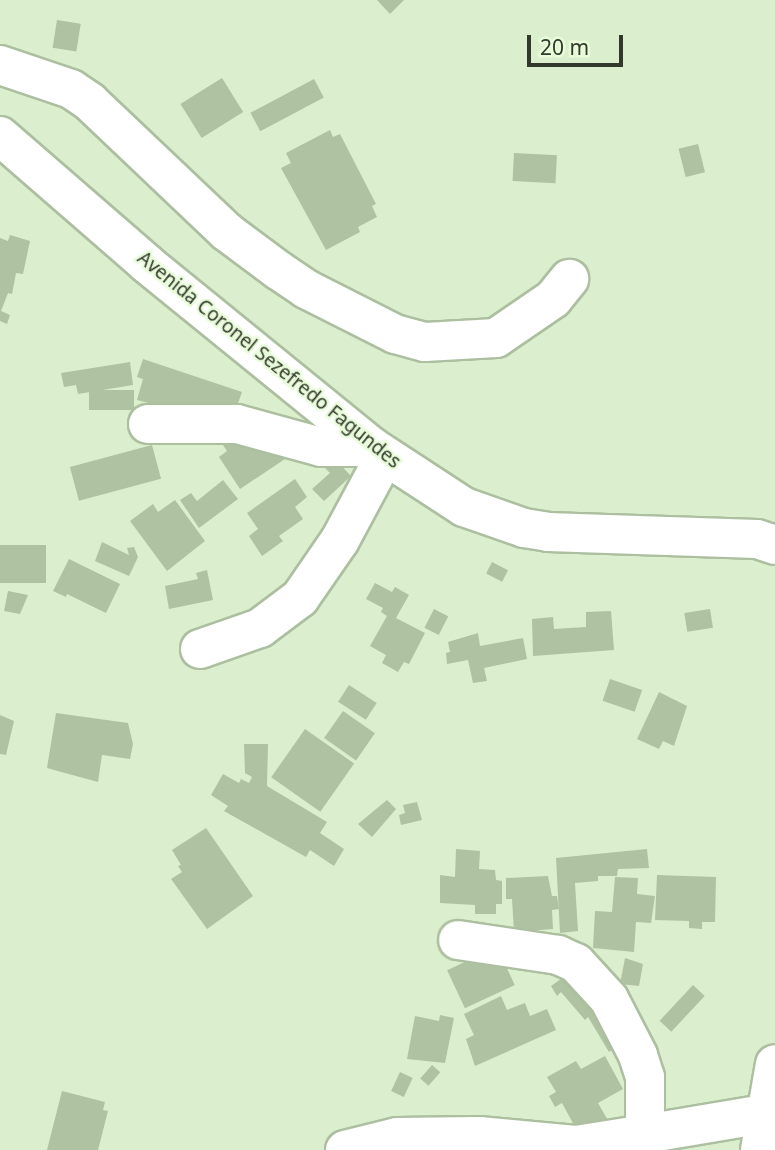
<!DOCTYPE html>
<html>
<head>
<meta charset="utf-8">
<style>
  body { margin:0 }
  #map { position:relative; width:775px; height:1150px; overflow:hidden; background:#dbeecd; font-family:"Noto Sans",sans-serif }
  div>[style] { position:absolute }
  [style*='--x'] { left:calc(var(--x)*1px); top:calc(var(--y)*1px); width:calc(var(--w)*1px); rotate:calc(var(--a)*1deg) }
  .building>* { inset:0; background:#afc2a2; transform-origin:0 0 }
  .roads { filter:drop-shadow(2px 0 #acbfa0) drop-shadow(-2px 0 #acbfa0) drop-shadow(0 2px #acbfa0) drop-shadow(0 -2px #acbfa0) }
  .minor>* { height:38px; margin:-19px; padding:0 19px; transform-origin:19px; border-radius:19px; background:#fff }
  .major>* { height:38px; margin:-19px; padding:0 19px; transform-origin:19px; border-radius:19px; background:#fff }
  span { translate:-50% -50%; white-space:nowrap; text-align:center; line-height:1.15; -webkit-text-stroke:5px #e8fcda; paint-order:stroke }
  .street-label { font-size:19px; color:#32392c }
  .scale { position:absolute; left:527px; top:35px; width:96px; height:32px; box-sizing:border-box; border:4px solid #32392c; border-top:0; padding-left:9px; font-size:21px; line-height:24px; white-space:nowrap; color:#32392c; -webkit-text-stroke:5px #e8fcda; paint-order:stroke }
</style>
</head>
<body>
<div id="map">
  <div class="building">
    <div style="clip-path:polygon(377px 0,404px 0,390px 14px)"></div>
    <div style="left:57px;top:20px;width:24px;height:28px;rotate:9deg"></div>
    <div style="left:222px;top:78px;width:40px;height:49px;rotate:58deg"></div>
    <div style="left:314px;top:79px;width:21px;height:72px;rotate:62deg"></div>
    <div style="clip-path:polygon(330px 130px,333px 137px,340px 134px,376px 204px,372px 206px,377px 217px,358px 227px,360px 232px,326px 250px,281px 168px,291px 163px,286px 153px)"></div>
    <div style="left:698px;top:144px;width:29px;height:20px;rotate:76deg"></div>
    <div style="left:514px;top:153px;width:43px;height:28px;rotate:3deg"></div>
    <div style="clip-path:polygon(10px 235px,30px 241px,23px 274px,16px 273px,12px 294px,8px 293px,1px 311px,10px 315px,7px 324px,0 321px,0 238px,8px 241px)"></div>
    <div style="clip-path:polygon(143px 359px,242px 392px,236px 409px,152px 404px,137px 400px,143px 379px,137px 377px)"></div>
    <div style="clip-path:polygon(130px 362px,133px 385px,78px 394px,76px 385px,64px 387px,61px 373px)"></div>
    <div style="left:134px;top:390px;width:20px;height:45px;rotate:90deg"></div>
    <div style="clip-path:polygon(274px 441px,285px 459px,240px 489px,219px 457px,227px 451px,221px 442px)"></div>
    <div style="left:152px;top:445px;width:35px;height:85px;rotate:75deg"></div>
    <div style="clip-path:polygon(335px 459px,351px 476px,324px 501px,312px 489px,330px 473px,325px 468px)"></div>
    <div style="clip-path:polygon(295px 479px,307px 497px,295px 507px,303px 519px,279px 536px,283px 541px,262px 556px,249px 536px,258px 529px,247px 513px)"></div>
    <div style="clip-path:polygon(223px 480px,238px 499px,199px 528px,180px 500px,191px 493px,197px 501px)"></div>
    <div style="clip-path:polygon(175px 500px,205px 541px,167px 571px,130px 521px,153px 504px,158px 512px)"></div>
    <div style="clip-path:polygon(102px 542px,129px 555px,127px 548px,134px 547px,138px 557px,129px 576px,95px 561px)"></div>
    <div style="left:46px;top:545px;width:38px;height:46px;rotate:90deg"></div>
    <div style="clip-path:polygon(69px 559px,120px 584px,106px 613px,67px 594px,66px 597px,53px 591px)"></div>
    <div style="left:492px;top:562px;width:18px;height:13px;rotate:27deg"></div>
    <div style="clip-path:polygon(207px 570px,213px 600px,169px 609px,165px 586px,198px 579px,196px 573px)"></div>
    <div style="clip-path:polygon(375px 583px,392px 592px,395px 587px,409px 595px,396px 618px,425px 633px,409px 664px,404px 662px,398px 672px,382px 663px,386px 655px,370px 646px,387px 616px,381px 612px,383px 608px,366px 599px)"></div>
    <div style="clip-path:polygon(8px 591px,28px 595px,20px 614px,4px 611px)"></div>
    <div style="left:434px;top:609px;width:16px;height:21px;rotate:27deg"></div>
    <div style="left:710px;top:609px;width:19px;height:26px;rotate:81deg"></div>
    <div style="clip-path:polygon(611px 611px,614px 650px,533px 656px,532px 619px,553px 617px,554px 629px,586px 627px,586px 612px)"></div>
    <div style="clip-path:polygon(478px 633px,480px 646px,523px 638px,527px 659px,484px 668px,487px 681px,473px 683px,468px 660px,447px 664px,446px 653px,450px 652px,448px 642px)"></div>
    <div style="left:610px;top:679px;width:34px;height:23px;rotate:19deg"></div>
    <div style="left:349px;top:685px;width:33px;height:20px;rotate:33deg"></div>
    <div style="clip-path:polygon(659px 692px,687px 706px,674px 746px,663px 741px,659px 749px,637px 739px)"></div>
    <div style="left:343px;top:711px;width:39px;height:33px;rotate:35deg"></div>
    <div style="clip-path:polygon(56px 713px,128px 723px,133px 744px,130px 759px,102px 755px,98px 782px,47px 768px)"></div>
    <div style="clip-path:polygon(0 715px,14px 721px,6px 755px,0 754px)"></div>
    <div style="left:305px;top:729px;width:60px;height:59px;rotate:35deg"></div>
    <div style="clip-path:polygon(244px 744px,268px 744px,267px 786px,327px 822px,320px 833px,344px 849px,334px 866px,310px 850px,306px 857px,224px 811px,228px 806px,211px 795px,223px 774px,239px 783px,241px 779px,249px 783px,252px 777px,245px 773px)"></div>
    <div style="clip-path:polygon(387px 800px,396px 809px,372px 837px,358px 824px)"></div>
    <div style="clip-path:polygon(417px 802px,422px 820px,401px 825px,399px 815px,405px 813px,403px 805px)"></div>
    <div style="clip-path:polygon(206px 828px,253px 896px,207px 929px,171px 879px,182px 872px,178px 866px,181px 865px,172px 850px)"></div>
    <div style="clip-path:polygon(456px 849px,480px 851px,479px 869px,495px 870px,496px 880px,502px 881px,502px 904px,496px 904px,496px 914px,475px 914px,475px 905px,440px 903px,440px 875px,455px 877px)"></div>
    <div style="clip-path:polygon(647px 849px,649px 868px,618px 869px,617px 876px,598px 876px,598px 881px,575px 883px,578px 931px,560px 933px,556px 858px)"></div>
    <div style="clip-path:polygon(657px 875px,716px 877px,715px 922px,702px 922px,702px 929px,689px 928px,689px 921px,655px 920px)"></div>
    <div style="clip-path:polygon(548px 876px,552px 896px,557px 896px,559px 909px,552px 910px,553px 929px,514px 932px,512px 899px,506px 899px,506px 878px)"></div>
    <div style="clip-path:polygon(615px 877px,638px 878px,637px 894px,655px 896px,651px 923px,636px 922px,634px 952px,593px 948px,595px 911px,612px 912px)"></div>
    <div style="left:497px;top:947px;width:42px;height:55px;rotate:65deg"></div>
    <div style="clip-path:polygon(625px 958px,643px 964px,639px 986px,620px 984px)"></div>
    <div style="clip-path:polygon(572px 971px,626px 1041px,609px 1052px,588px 1017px,585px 1020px,561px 992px,557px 996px,551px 986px)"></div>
    <div style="left:693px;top:985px;width:16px;height:49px;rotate:43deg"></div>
    <div style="clip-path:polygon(501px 996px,507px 1010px,525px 1003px,530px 1016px,547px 1009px,556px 1030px,475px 1066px,466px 1039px,474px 1035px,464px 1014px)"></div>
    <div style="clip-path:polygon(440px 1015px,454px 1018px,445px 1063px,407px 1059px,415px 1016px,439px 1021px)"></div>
    <div style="clip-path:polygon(605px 1056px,623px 1089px,598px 1103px,610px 1124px,582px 1140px,562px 1103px,555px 1107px,549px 1096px,556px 1092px,547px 1077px,576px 1061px,581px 1069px)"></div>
    <div style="left:432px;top:1065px;width:11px;height:18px;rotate:41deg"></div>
    <div style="left:400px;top:1072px;width:14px;height:21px;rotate:25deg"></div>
    <div style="clip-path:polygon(62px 1091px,105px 1102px,103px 1110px,108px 1111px,98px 1150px,47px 1150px)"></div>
  </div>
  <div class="roads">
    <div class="minor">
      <div style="--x:0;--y:65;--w:75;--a:18.7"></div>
      <div style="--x:71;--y:89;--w:23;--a:34"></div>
      <div style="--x:90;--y:102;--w:189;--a:43.5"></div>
      <div style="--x:227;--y:232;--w:64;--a:36.7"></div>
      <div style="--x:278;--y:270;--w:34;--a:34"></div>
      <div style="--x:306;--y:289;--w:100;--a:26.8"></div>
      <div style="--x:395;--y:334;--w:31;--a:15"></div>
      <div style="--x:425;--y:342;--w:71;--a:-3.2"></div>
      <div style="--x:496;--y:338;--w:69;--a:-34.4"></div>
      <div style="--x:553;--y:299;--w:26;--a:-51"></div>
      <div style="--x:148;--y:424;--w:89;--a:0"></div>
      <div style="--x:237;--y:424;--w:87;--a:15.3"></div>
      <div style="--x:321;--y:447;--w:51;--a:0"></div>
      <div style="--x:200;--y:649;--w:64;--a:-19.3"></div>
      <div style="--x:260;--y:628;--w:50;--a:-36.9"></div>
      <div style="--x:300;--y:598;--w:70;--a:-55.4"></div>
      <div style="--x:340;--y:540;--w:95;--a:-61.8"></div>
      <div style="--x:645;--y:1134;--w:122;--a:-9.5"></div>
      <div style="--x:345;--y:1150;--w:54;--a:-14"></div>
      <div style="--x:397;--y:1137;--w:82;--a:-0.7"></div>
      <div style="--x:479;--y:1136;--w:97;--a:5.3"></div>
      <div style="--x:576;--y:1145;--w:70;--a:-9.1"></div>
      <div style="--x:645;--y:1134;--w:57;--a:-90"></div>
      <div style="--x:645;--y:1077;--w:23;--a:-108"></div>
      <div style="--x:638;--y:1055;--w:63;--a:-117.4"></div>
      <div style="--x:609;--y:999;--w:49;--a:-132.5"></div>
      <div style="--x:576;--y:963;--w:20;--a:-156"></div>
      <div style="--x:558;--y:955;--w:101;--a:-171.5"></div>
    </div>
    <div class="major">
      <div style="--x:0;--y:136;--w:195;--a:41"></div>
      <div style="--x:147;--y:264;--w:290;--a:39.1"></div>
      <div style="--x:372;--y:447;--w:110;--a:33.1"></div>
      <div style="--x:464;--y:507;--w:64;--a:19.3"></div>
      <div style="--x:524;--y:528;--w:24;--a:9"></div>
      <div style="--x:548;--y:532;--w:209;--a:1.9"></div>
      <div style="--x:757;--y:539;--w:19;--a:18"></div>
      <div style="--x:760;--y:1150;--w:87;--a:-80.1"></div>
    </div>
  </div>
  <div class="street-label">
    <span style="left:269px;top:360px;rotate:39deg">Avenida Coronel Sezefredo Fagundes</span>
  </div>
  <div class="scale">20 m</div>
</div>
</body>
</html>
